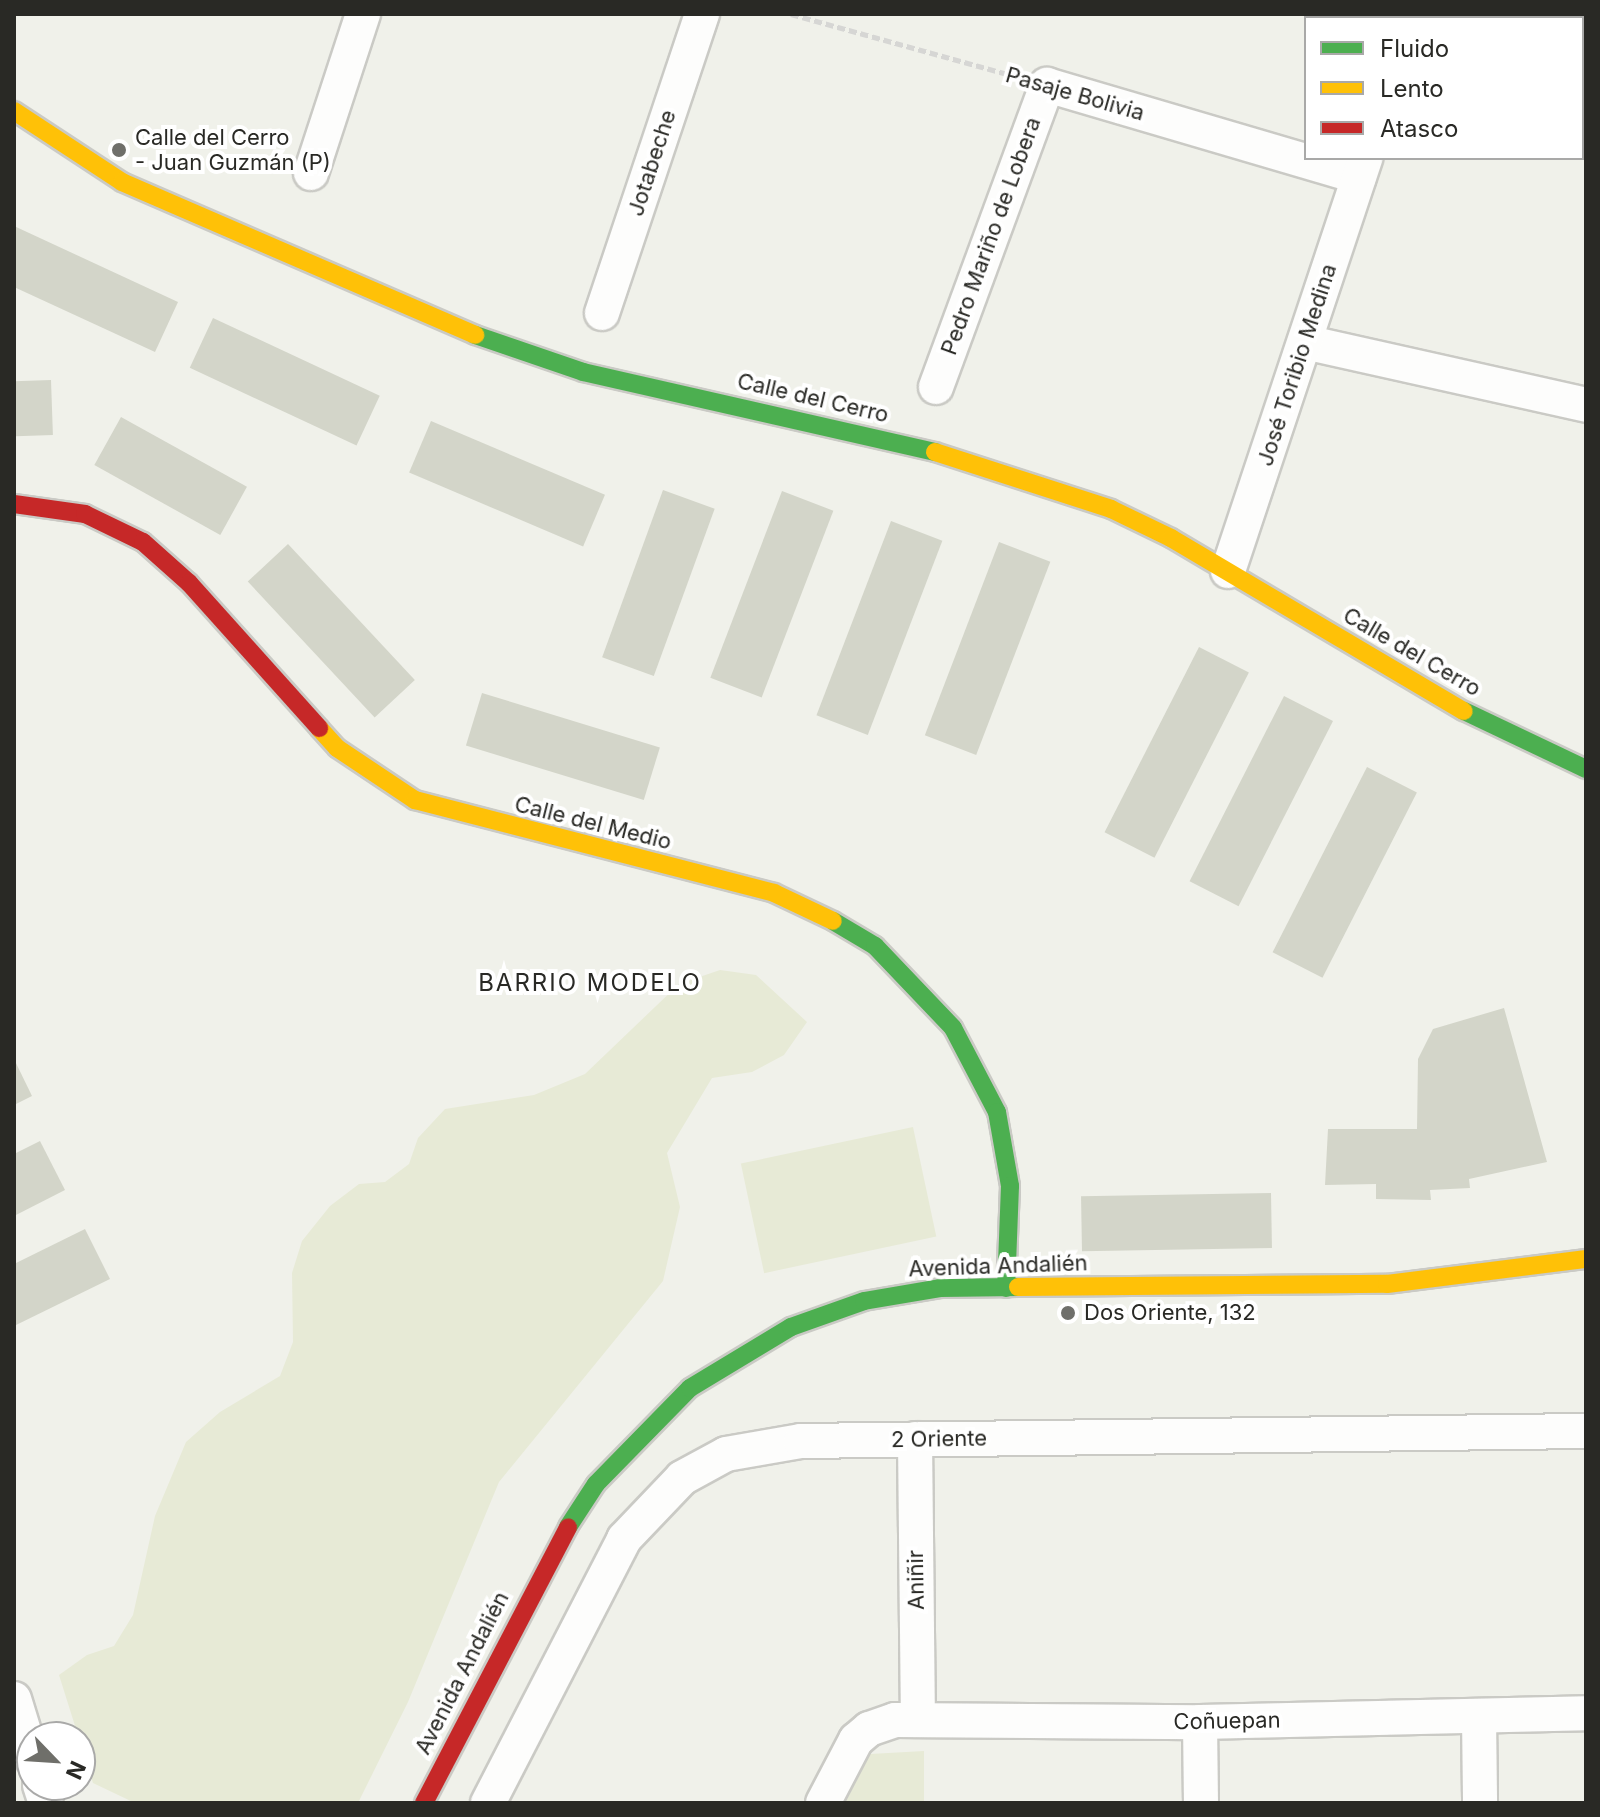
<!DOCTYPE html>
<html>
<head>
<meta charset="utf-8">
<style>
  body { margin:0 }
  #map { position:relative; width:1600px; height:1817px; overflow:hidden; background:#f0f1ea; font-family:Inter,sans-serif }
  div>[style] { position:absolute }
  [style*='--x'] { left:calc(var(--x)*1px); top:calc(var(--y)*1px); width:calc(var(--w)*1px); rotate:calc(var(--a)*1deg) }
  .green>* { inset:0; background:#e7ead6; transform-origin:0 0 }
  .building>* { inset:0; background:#d3d5c9; transform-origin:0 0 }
  .path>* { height:5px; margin-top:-2.5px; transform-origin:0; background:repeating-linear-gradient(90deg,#d6d6d4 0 8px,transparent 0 12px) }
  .roads { filter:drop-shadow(2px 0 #cacac5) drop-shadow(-2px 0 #cacac5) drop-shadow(0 2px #cacac5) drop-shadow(0 -2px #cacac5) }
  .street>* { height:34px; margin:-17px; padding:0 17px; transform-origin:17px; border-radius:17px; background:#fdfdfc }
  .fast>* { height:18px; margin:-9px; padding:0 9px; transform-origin:9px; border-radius:9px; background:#4caf50 }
  .slow>* { height:18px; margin:-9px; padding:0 9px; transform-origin:9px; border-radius:9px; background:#ffc107 }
  .jam>* { height:18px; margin:-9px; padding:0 9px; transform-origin:9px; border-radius:9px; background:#c62828 }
  .dots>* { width:22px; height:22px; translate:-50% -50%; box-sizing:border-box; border:4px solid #fff; border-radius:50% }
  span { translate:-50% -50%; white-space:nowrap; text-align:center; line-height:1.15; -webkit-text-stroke:8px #fff; paint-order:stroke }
  .street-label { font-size:22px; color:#292925 }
  .poi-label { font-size:22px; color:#292925 }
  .left { translate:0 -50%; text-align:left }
  .neighbourhood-label { font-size:24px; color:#292925; letter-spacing:2px }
  .frame { position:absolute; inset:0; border:16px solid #292925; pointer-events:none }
  .legend { position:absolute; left:1304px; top:16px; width:280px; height:144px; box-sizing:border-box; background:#fff; border:2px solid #a9a9a8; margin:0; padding:10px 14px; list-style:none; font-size:24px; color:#292925 }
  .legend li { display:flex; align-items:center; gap:16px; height:40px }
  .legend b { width:40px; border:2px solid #a9a9a8 }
  .north { position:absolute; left:16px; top:1721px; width:80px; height:80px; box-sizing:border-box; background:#fff; border:2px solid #a9a9a8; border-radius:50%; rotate:115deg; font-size:22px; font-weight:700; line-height:32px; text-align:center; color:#292925 }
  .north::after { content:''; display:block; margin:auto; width:28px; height:36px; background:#6f6f6a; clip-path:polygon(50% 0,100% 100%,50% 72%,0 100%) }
</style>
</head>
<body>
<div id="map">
  <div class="green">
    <div style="clip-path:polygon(720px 970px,756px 975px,807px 1022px,784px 1055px,752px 1072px,712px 1078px,667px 1153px,680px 1207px,663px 1281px,499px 1482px,408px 1702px,358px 1803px,135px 1803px,93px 1783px,59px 1675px,87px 1655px,114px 1646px,133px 1615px,155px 1516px,186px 1442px,220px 1412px,280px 1376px,293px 1342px,292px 1273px,302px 1241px,330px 1206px,359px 1184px,385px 1182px,409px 1164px,418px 1138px,445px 1109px,534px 1095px,585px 1074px,679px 984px)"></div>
    <div style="left:913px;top:1127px;width:112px;height:176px;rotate:78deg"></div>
    <div style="clip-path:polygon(924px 1751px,924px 1803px,845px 1803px,870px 1754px)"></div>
  </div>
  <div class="building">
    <div style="clip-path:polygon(14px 226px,178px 302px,155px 352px,14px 287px)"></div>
    <div style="left:213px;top:318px;width:184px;height:55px;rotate:25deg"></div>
    <div style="left:51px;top:380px;width:55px;height:37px;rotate:88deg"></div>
    <div style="left:121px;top:417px;width:144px;height:55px;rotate:29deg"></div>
    <div style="left:431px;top:421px;width:189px;height:56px;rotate:23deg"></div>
    <div style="left:663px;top:490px;width:55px;height:178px;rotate:20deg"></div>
    <div style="left:782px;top:491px;width:55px;height:200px;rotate:21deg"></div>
    <div style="left:891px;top:521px;width:55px;height:208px;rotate:21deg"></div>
    <div style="left:999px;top:542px;width:55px;height:207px;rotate:21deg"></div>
    <div style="left:288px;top:544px;width:186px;height:55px;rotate:47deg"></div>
    <div style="left:1199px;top:647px;width:56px;height:208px;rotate:27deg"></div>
    <div style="left:482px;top:693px;width:186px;height:55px;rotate:17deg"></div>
    <div style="left:1284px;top:696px;width:55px;height:208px;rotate:27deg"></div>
    <div style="left:1367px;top:767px;width:56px;height:208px;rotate:27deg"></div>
    <div style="clip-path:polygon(1504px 1008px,1547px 1162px,1469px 1179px,1470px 1188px,1430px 1190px,1431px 1200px,1376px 1199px,1376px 1184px,1325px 1185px,1328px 1129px,1417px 1129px,1418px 1059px,1433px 1029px)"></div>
    <div style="clip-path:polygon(14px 1059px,32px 1096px,14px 1105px)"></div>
    <div style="clip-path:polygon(40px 1141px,65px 1190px,14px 1216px,14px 1154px)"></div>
    <div style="left:1271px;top:1193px;width:55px;height:190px;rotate:89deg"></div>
    <div style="clip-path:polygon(85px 1229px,110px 1279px,14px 1326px,14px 1264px)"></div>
  </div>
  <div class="path">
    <div style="--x:791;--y:14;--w:232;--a:15.5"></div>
  </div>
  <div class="roads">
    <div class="street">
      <div style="--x:1412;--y:18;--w:4;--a:-76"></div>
      <div style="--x:311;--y:173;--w:167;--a:-71.9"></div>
      <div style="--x:602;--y:313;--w:315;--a:-71.5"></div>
      <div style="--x:1305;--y:342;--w:288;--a:12.6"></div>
      <div style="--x:936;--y:387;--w:322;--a:-69.8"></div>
      <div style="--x:1047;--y:85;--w:325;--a:16.4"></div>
      <div style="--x:1228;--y:571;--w:435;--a:-71.6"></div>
      <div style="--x:915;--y:1439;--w:281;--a:89.4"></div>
      <div style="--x:14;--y:1699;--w:62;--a:73"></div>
      <div style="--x:1479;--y:1716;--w:87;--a:89.3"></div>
      <div style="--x:1200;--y:1722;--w:81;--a:89.3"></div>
      <div style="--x:40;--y:1785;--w:19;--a:72"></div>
      <div style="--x:488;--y:1803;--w:297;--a:-62.7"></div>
      <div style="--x:624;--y:1539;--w:84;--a:-46.4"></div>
      <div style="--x:682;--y:1478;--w:50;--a:-28.6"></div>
      <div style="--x:726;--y:1454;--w:76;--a:-9.8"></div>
      <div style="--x:801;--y:1441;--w:784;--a:-0.73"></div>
      <div style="--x:823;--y:1803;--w:71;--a:-62.4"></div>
      <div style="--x:856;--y:1740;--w:17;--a:-40"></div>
      <div style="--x:869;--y:1729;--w:28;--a:-19"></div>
      <div style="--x:895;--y:1720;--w:305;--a:0.4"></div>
      <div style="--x:1200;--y:1722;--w:386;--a:-1.3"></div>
    </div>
    <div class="fast">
      <div style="--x:475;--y:335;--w:114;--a:18.9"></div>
      <div style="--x:583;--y:372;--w:361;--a:12.8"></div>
      <div style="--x:1464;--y:711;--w:135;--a:25.4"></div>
      <div style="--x:833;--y:921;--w:49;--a:30.8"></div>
      <div style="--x:875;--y:946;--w:113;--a:46.4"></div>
      <div style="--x:953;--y:1028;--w:95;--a:62.4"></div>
      <div style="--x:997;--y:1112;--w:75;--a:80"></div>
      <div style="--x:1010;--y:1186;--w:102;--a:92.2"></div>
      <div style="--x:568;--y:1527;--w:51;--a:-56.9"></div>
      <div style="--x:596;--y:1484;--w:134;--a:-45.6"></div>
      <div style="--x:690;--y:1388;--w:118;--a:-31.1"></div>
      <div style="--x:791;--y:1327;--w:77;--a:-19.6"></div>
      <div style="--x:864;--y:1301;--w:77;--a:-9.7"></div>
      <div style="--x:940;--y:1288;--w:78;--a:-0.7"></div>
    </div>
    <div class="slow">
      <div style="--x:14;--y:111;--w:129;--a:33.3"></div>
      <div style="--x:122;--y:182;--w:385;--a:23.4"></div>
      <div style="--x:935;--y:452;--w:185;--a:17.9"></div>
      <div style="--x:1111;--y:509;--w:67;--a:25.8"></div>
      <div style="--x:1171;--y:538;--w:340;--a:30.6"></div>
      <div style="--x:319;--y:728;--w:27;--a:48"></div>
      <div style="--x:337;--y:748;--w:94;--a:33.7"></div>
      <div style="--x:415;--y:800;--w:371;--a:14.5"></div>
      <div style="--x:774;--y:893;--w:65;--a:25.4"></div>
      <div style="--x:1018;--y:1287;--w:369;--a:-0.5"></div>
      <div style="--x:1387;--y:1284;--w:201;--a:-7.2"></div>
    </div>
    <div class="jam">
      <div style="--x:14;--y:504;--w:72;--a:8"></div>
      <div style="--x:85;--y:514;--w:64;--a:25.8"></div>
      <div style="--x:143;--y:542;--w:62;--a:41.7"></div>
      <div style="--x:189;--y:583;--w:195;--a:48.1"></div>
      <div style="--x:424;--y:1803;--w:311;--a:-62.4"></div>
    </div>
  </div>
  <div class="dots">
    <div style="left:119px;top:150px;background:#6f6f6a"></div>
    <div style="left:1068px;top:1313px;background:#6f6f6a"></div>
  </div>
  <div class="street-label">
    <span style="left:1075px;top:94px;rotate:16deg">Pasaje Bolivia</span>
    <span style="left:652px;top:163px;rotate:-72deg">Jotabeche</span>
    <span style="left:991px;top:236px;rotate:-70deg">Pedro Mariño de Lobera</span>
    <span style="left:1297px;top:365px;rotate:-72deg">José Toribio Medina</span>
    <span style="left:813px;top:398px;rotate:13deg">Calle del Cerro</span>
    <span style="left:1412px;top:652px;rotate:30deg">Calle del Cerro</span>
    <span style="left:593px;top:823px;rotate:14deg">Calle del Medio</span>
    <span style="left:998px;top:1266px;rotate:-2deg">Avenida Andalién</span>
    <span style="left:939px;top:1439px;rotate:-1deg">2 Oriente</span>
    <span style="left:916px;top:1580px;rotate:-91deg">Aniñir</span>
    <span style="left:462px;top:1673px;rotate:-63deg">Avenida Andalién</span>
    <span style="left:1227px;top:1721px;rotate:-1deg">Coñuepan</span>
  </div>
  <div class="poi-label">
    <span class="left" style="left:135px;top:150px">Calle del Cerro<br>- Juan Guzmán (P)</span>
    <span class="left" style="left:1084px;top:1313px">Dos Oriente, 132</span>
  </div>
  <div class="neighbourhood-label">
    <span style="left:590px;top:983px">BARRIO MODELO</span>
  </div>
  <div class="frame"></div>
  <ul class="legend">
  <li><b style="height:10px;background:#4caf50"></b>Fluido</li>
  <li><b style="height:10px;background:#ffc107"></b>Lento</li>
  <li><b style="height:10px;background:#c62828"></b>Atasco</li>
  </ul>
  <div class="north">N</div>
</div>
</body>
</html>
